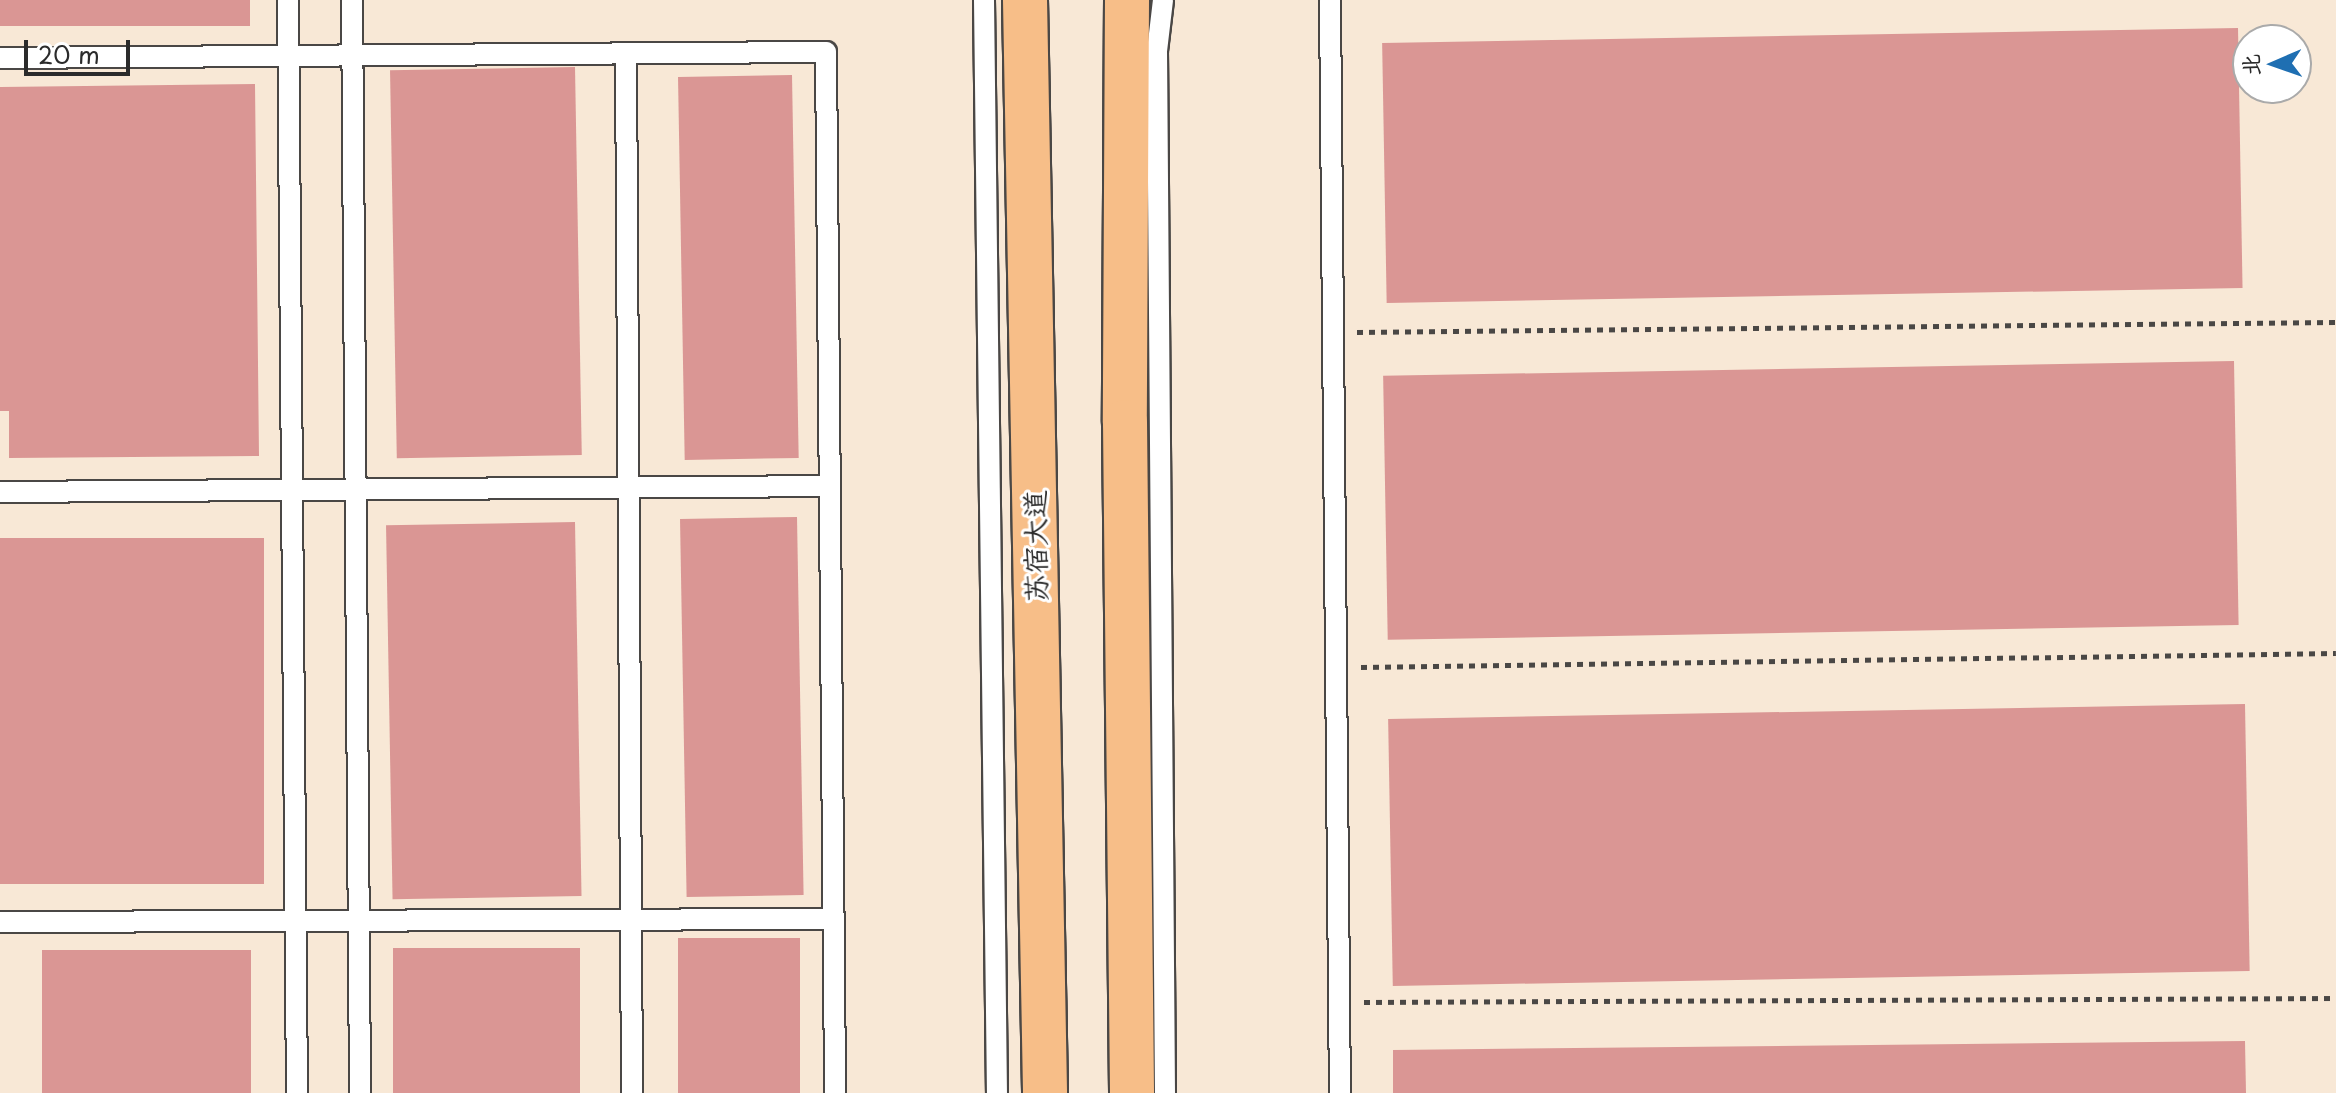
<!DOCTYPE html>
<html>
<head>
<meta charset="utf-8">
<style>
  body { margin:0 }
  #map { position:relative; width:2336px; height:1093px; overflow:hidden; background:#f8e8d6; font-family:"Playpen Sans","LXGW WenKai TC",sans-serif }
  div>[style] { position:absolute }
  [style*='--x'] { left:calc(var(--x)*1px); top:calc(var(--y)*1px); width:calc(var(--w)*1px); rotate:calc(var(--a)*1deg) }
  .building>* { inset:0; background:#da9694; transform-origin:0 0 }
  .path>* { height:5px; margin-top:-2.5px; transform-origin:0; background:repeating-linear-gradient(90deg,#4a4745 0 6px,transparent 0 12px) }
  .roads { filter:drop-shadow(2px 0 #4a4745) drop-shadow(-2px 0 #4a4745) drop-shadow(0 2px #4a4745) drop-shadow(0 -2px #4a4745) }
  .service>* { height:20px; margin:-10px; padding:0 10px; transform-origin:10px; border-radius:10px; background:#fff }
  .primary>* { height:44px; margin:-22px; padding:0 22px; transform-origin:22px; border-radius:22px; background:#f7be88 }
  span { translate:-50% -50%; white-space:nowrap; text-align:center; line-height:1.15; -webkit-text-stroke:6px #fff; paint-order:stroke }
  .street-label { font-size:28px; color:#2b2b2b }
  .north { position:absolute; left:2232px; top:24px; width:80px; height:80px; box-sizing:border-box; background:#fff; border:2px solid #aaa; border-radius:50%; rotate:268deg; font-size:22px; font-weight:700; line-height:32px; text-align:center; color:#2b2b2b }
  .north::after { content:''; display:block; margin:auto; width:28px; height:36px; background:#1f6fb2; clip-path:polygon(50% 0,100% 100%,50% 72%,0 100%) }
  .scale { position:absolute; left:24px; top:40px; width:106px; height:36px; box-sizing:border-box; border:4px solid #2b2b2b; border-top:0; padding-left:10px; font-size:24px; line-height:28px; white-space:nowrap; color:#2b2b2b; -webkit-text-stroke:6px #fff; paint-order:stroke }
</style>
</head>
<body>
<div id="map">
  <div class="building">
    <div style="left:0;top:0;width:250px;height:26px"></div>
    <div style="left:2238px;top:28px;width:260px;height:856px;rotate:89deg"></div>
    <div style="left:575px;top:67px;width:388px;height:185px;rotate:89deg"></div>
    <div style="left:792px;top:75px;width:383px;height:114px;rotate:89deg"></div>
    <div style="clip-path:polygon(255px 84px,259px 456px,9px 458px,9px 411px,0 411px,0 87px)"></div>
    <div style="left:2234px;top:361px;width:264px;height:851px;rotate:89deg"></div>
    <div style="left:797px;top:517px;width:378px;height:117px;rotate:89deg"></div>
    <div style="left:575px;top:522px;width:374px;height:189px;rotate:89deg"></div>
    <div style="left:264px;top:538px;width:346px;height:264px;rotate:90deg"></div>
    <div style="left:2245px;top:704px;width:267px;height:857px;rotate:89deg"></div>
    <div style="left:678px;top:938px;width:122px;height:155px"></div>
    <div style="left:393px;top:948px;width:187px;height:145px"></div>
    <div style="left:251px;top:950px;width:143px;height:209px;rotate:90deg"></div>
    <div style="clip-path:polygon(2245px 1041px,2246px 1093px,1393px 1093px,1393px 1050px)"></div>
  </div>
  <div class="path">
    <div style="--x:1357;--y:332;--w:979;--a:-0.59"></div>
    <div style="--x:1361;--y:667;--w:975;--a:-0.82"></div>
    <div style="--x:1364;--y:1002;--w:972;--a:-0.24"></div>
  </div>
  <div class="roads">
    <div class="service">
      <div style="--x:288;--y:0;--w:1093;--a:89.53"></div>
      <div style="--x:352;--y:0;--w:1093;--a:89.58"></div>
      <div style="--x:984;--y:0;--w:1093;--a:89.32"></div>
      <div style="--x:1163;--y:0;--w:51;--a:96.7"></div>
      <div style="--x:1157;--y:51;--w:1042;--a:89.56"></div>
      <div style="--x:1330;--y:0;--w:1093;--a:89.48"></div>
      <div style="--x:626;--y:53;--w:1040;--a:89.67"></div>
      <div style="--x:0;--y:58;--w:826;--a:-0.42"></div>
      <div style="--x:826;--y:52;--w:1041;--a:89.5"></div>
      <div style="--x:0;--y:492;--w:830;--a:-0.41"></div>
      <div style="--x:0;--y:922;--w:834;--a:-0.21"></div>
    </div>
    <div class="primary">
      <div style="--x:1025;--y:0;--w:1093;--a:88.95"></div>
      <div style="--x:1127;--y:0;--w:422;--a:90.3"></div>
      <div style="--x:1125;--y:422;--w:671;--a:89.4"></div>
    </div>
  </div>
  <div class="street-label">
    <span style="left:1035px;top:546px;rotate:-91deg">苏宿大道</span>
  </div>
  <div class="north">北</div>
  <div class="scale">20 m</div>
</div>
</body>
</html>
